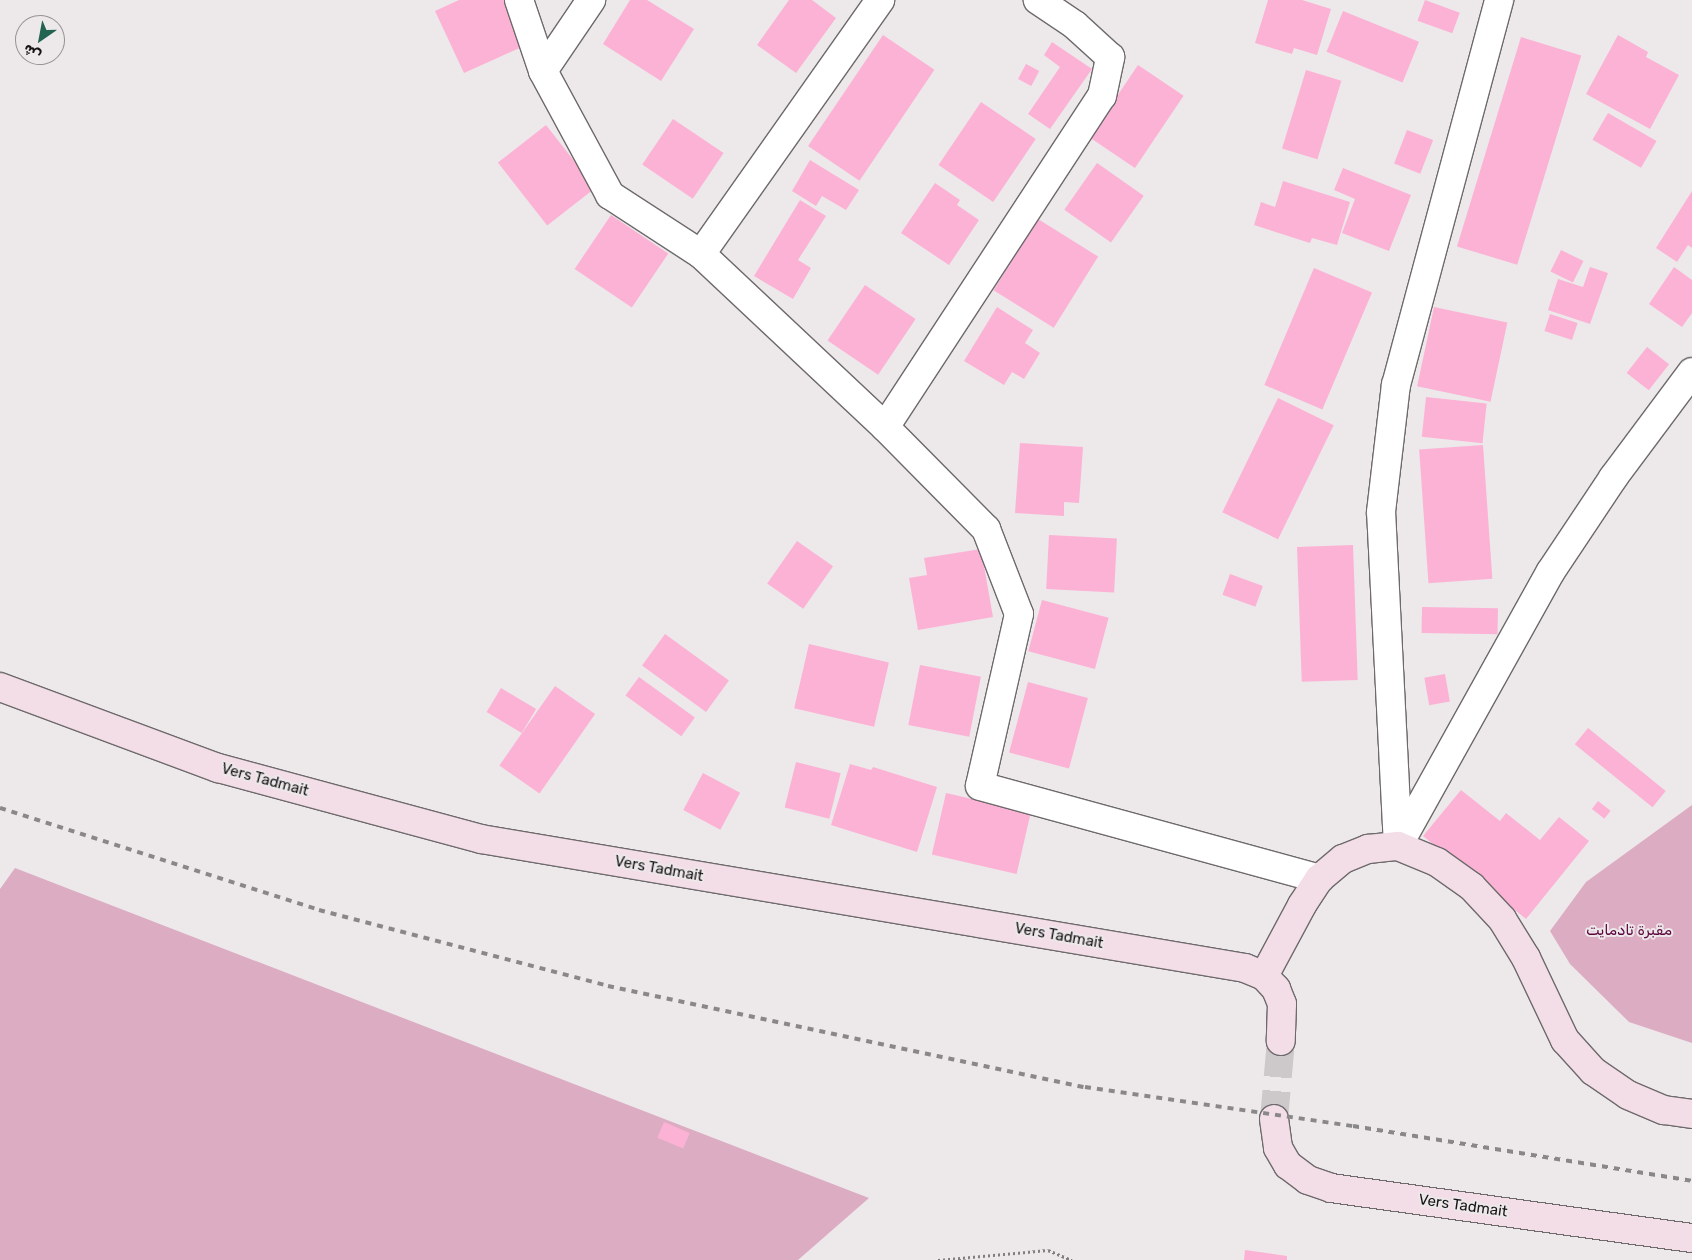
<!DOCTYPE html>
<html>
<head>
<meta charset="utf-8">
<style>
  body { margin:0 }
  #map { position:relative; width:1692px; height:1260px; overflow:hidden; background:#ede8ea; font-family:Rubik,Cairo,sans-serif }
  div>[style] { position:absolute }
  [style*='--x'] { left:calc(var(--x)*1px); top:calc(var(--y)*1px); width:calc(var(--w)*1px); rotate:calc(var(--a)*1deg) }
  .green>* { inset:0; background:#dcacc3 }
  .building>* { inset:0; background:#fcb2d5; transform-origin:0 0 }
  .secondary-tunnel>* { height:28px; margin-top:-14px; transform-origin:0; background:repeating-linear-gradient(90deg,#cdc8ca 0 28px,transparent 0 42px) }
  .path>* { height:3px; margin-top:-1.5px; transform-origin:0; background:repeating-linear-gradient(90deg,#827f80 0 2.5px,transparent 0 5px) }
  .roads { filter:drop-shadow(1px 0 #6e6a6c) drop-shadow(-1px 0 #6e6a6c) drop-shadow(0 1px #6e6a6c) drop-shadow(0 -1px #6e6a6c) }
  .street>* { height:28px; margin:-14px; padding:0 14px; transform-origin:14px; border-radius:14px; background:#fff }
  .secondary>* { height:28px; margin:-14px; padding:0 14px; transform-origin:14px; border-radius:14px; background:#f3dee8 }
  .rail>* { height:4px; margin-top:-2px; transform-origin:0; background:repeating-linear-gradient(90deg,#8a8788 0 6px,transparent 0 12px) }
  span { translate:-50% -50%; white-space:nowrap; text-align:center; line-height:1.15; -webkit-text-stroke:4px #ede8ea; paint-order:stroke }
  .street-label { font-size:15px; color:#161415 }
  .park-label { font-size:15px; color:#5c053d }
  .north { position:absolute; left:15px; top:15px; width:50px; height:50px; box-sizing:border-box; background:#ede8ea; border:1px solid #979395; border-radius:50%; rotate:213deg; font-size:14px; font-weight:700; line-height:20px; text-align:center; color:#161415 }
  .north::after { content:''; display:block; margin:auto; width:18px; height:22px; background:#236351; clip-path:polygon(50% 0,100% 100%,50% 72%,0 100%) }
</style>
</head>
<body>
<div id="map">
  <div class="green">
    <div style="clip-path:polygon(1692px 805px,1692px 1043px,1629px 1022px,1570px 964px,1550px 931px,1586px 882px)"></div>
    <div style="clip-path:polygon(15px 868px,869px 1198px,798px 1260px,0 1260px,0 889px)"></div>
  </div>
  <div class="building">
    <div style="clip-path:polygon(459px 0,505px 0,526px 45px,464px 73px,435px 11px)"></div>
    <div style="clip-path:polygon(630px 0,647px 0,694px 29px,661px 81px,603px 44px)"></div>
    <div style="clip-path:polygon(789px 0,812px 0,836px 18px,796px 73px,757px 45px)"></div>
    <div style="clip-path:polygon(1268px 0,1302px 0,1331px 9px,1317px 55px,1294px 48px,1292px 54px,1255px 43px)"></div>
    <div style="left:1425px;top:0;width:37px;height:22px;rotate:20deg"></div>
    <div style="left:1343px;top:11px;width:82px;height:44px;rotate:22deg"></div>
    <div style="left:883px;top:35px;width:62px;height:134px;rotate:34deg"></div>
    <div style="clip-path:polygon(1618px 35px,1648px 52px,1646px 57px,1679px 75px,1650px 129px,1586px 94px)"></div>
    <div style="left:1521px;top:37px;width:63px;height:219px;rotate:17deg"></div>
    <div style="clip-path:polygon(1052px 42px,1092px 69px,1050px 129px,1028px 114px,1060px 67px,1044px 55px)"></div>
    <div style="left:1026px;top:64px;width:15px;height:17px;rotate:28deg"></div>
    <div style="left:1138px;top:65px;width:55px;height:87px;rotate:34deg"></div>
    <div style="left:1306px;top:70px;width:37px;height:82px;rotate:17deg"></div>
    <div style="left:981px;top:102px;width:66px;height:76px;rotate:34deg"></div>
    <div style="left:1608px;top:113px;width:56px;height:31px;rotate:30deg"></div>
    <div style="left:673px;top:119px;width:61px;height:55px;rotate:34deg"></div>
    <div style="left:546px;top:125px;width:80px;height:61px;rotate:52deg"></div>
    <div style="left:1407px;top:130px;width:28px;height:36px;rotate:21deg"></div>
    <div style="clip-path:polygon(810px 160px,859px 190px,846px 210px,822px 196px,816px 206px,792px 191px)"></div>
    <div style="left:1097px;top:163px;width:57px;height:57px;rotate:35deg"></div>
    <div style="clip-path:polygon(1343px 168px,1411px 195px,1389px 251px,1342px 233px,1355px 199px,1334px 190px)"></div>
    <div style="clip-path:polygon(1283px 181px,1350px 202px,1337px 245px,1312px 238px,1310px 243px,1254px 225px,1261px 202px,1275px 207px)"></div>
    <div style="clip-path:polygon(935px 183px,960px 200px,957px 205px,979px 220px,949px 265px,901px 233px)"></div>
    <div style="clip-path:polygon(1692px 191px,1692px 248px,1688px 245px,1677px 262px,1656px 248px)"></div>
    <div style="clip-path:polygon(800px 200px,826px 216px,798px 260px,811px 268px,793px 299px,754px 276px)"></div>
    <div style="left:611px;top:215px;width:69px;height:65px;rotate:34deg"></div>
    <div style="left:1038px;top:219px;width:71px;height:84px;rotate:32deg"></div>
    <div style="left:1561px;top:250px;width:25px;height:24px;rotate:26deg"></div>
    <div style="clip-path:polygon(1590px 267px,1608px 273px,1590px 324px,1548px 310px,1558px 279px,1583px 287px)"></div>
    <div style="clip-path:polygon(1674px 267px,1692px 280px,1692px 313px,1682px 327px,1649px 304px)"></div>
    <div style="left:1314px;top:268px;width:63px;height:127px;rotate:23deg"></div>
    <div style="left:865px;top:285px;width:61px;height:67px;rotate:34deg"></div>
    <div style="clip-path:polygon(997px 307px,1033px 330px,1025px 343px,1040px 353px,1024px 379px,1012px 372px,1004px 385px,964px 361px)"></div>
    <div style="left:1434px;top:307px;width:75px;height:81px;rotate:12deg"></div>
    <div style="left:1550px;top:314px;width:29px;height:18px;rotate:18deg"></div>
    <div style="left:1647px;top:347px;width:28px;height:33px;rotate:38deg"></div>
    <div style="left:1426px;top:397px;width:61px;height:40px;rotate:6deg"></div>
    <div style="left:1278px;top:398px;width:62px;height:127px;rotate:26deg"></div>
    <div style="clip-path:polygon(1020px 443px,1083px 447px,1079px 503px,1064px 502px,1064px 516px,1015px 513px)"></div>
    <div style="left:1483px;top:445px;width:134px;height:64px;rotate:86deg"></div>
    <div style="left:1049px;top:535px;width:68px;height:54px;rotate:3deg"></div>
    <div style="left:797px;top:541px;width:44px;height:52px;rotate:35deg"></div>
    <div style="left:1353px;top:545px;width:135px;height:56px;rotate:88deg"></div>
    <div style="clip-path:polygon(981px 549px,993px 617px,918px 630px,909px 578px,927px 575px,924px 558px)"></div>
    <div style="left:1230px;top:574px;width:35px;height:22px;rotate:20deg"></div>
    <div style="left:1042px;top:600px;width:69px;height:53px;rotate:15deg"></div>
    <div style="left:1422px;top:607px;width:76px;height:26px;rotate:1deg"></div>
    <div style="left:665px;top:634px;width:79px;height:39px;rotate:36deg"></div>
    <div style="left:809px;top:644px;width:82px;height:66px;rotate:13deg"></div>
    <div style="left:920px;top:665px;width:62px;height:61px;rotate:11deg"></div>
    <div style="left:1445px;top:674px;width:28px;height:21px;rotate:80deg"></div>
    <div style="left:639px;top:677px;width:69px;height:23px;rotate:36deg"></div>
    <div style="left:1028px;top:682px;width:62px;height:73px;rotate:15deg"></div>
    <div style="left:555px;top:686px;width:49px;height:97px;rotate:35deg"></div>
    <div style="left:501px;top:688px;width:41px;height:28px;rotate:31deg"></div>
    <div style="left:1588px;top:728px;width:100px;height:21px;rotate:39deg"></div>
    <div style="left:796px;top:762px;width:46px;height:47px;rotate:14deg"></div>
    <div style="clip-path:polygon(850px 764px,871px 770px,873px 767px,937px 787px,917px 852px,831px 825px)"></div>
    <div style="left:703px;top:773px;width:42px;height:42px;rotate:28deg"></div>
    <div style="clip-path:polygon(1461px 790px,1500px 821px,1506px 813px,1540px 840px,1559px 817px,1589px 841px,1526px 919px,1423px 836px)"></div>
    <div style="left:946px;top:793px;width:87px;height:63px;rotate:13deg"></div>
    <div style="left:1598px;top:801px;width:16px;height:10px;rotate:38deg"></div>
    <div style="left:664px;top:1122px;width:28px;height:17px;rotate:23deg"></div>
    <div style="clip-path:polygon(1245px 1250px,1287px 1256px,1287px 1260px,1244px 1260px)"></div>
  </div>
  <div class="secondary-tunnel">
    <div style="--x:1274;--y:1119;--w:78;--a:-84.9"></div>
  </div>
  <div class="path">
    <div style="--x:938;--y:1260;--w:110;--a:-5.2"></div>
    <div style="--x:1048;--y:1250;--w:26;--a:23"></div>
  </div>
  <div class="roads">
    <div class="street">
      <div style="--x:519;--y:0;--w:75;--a:71.3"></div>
      <div style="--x:543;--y:71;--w:141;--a:61.6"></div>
      <div style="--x:610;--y:195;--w:108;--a:33"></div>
      <div style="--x:701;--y:254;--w:253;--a:43.2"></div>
      <div style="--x:885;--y:427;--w:144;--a:45.3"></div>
      <div style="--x:986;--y:529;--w:91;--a:68.8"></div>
      <div style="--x:1019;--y:614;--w:176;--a:102.8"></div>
      <div style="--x:980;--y:786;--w:352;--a:15.3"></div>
      <div style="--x:543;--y:71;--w:86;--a:-55.9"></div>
      <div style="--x:701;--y:254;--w:311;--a:-54.8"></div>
      <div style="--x:885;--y:427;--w:396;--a:-56.8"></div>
      <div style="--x:1102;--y:96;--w:40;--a:-78"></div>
      <div style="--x:1110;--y:57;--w:47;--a:-137.6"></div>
      <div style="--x:1075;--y:25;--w:45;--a:-146"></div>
      <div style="--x:1399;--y:844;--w:312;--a:-60.9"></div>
      <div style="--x:1551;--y:571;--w:112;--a:-56.3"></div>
      <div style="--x:1613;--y:478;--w:132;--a:-53.3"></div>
      <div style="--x:1398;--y:846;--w:334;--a:-92.9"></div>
      <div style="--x:1381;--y:512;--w:128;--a:-83.3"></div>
      <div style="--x:1396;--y:385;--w:399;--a:-75"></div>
    </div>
    <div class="secondary">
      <div style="--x:0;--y:687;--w:233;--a:20.4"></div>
      <div style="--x:218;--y:768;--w:272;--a:15.1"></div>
      <div style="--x:481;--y:839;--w:775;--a:9.58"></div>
      <div style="--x:1245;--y:968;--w:21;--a:23"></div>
      <div style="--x:1264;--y:976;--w:18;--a:47"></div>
      <div style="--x:1276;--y:989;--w:16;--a:68"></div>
      <div style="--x:1282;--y:1004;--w:37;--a:92"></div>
      <div style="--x:1264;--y:976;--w:81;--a:-61.8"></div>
      <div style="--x:1302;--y:905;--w:31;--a:-57"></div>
      <div style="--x:1319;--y:879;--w:31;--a:-40"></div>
      <div style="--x:1343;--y:859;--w:27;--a:-22"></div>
      <div style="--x:1368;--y:849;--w:30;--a:-6"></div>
      <div style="--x:1398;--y:846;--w:42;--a:22.3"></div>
      <div style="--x:1437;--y:862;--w:43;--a:35.5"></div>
      <div style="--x:1472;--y:887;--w:44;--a:46.8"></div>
      <div style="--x:1502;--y:919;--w:46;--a:58.4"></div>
      <div style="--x:1526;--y:958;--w:91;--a:64.6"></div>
      <div style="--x:1565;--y:1040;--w:42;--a:47.9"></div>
      <div style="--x:1593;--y:1071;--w:42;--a:34.4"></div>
      <div style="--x:1628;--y:1095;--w:39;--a:23"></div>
      <div style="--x:1664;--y:1110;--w:28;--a:8"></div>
      <div style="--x:1274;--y:1119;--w:29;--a:82"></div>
      <div style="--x:1278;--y:1148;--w:20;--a:60"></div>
      <div style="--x:1288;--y:1165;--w:25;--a:37"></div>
      <div style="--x:1308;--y:1180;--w:24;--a:19"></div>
      <div style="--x:1331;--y:1188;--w:364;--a:7.9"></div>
    </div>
  </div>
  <div class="rail">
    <div style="--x:0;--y:808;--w:335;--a:17.7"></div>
    <div style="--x:319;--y:910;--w:299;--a:14.7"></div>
    <div style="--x:608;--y:986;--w:488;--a:12"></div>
    <div style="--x:1085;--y:1087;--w:271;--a:8.3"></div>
    <div style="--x:1353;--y:1126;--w:343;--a:9.2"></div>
  </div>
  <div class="street-label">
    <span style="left:265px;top:780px;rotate:15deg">Vers Tadmait</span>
    <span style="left:659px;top:869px;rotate:10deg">Vers Tadmait</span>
    <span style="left:1059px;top:936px;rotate:10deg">Vers Tadmait</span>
    <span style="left:1463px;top:1206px;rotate:8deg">Vers Tadmait</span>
  </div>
  <div class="park-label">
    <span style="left:1629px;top:931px">مقبرة تادمايت</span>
  </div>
  <div class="north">ش</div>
</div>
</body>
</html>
